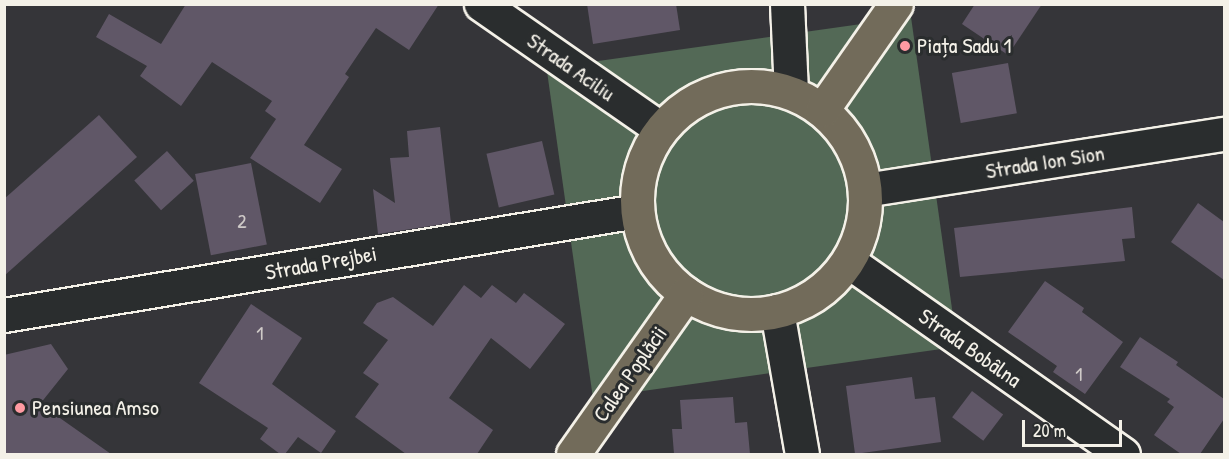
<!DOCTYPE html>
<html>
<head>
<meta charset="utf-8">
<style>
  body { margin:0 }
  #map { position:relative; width:1229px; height:459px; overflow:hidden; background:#353539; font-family:"Patrick Hand",sans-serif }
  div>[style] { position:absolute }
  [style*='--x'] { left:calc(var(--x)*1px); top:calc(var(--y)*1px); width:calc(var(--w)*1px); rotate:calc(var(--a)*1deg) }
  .green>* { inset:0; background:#536956; transform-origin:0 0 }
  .building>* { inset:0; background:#605767; transform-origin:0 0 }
  .roads { filter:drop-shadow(2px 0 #f4f1e8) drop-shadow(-2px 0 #f4f1e8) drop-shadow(0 2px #f4f1e8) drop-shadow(0 -2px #f4f1e8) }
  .minor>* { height:33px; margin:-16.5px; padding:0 16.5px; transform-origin:16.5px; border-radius:16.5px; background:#2a2d2e }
  .major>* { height:33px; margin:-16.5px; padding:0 16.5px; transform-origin:16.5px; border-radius:16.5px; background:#726b5a }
  .major>.ring { margin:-16.5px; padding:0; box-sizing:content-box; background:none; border:33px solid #726b5a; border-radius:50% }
  .dots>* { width:16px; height:16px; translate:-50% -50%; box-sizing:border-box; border:3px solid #2a2d2e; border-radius:50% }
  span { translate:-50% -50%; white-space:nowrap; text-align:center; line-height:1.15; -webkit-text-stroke:6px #2a2d2e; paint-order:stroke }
  .number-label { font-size:20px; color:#cfcac8 }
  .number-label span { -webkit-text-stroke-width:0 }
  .poi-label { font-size:22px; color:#f4f1e8 }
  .left { translate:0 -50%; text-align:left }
  .street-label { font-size:22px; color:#f4f1e8 }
  .frame { position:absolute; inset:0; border:6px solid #f4f1e8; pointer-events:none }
  .scale { position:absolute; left:1022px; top:420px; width:100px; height:27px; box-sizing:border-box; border:3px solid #f4f1e8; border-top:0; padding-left:8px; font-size:18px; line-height:21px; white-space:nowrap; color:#f4f1e8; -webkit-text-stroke:4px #2a2d2e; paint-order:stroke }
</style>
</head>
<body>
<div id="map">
  <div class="green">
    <div style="left:911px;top:17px;width:333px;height:368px;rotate:82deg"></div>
  </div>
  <div class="building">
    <div style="clip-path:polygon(186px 4px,439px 4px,409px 50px,376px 28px,345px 74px,349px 77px,304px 145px,342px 169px,320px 203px,250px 158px,276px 119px,265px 111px,272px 101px,212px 62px,181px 106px,140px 76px,147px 66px,96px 37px,109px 14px,161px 44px)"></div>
    <div style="clip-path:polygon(587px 4px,676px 4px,680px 30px,593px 44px)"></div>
    <div style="clip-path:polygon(975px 4px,1042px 4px,1008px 55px,962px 24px)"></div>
    <div style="left:1008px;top:63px;width:51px;height:57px;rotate:80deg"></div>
    <div style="clip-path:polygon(99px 115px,137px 157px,4px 276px,4px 199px)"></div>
    <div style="clip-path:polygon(440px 127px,451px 223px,378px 234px,373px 189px,395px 203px,390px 158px,409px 157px,407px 131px)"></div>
    <div style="left:542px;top:141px;width:55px;height:57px;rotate:77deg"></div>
    <div style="left:167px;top:151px;width:40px;height:44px;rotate:48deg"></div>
    <div style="left:251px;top:163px;width:83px;height:57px;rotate:79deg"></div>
    <div style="clip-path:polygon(1198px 203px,1224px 222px,1224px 280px,1171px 242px)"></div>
    <div style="clip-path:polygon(1132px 207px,1135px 238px,1122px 239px,1125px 261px,960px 277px,954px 228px)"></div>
    <div style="clip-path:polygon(1045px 281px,1084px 308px,1082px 312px,1123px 342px,1085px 394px,1053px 372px,1057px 366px,1008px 332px)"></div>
    <div style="clip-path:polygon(464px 285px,481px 298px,492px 285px,516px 303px,524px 293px,565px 324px,530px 369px,491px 338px,449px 398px,493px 430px,477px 454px,406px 454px,355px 417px,379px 384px,363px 373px,388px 340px,363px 323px,377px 303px,393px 297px,433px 326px)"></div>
    <div style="clip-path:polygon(251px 304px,302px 338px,272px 384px,336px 431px,321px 453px,298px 437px,285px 454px,280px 454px,260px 439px,268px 428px,199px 383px)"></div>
    <div style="clip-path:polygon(1140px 337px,1178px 362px,1176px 365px,1224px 399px,1224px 419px,1200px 454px,1181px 454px,1154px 435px,1174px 407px,1167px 402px,1170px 399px,1120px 367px)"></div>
    <div style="clip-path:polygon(51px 344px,68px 369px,40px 404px,111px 454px,4px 454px,4px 355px)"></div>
    <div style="clip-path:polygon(912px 377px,915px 399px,935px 397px,941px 442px,855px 454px,846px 386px)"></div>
    <div style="left:972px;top:391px;width:39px;height:33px;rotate:37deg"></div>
    <div style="clip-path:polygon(733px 397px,735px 423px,747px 422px,750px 454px,674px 454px,672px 429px,682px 429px,680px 400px)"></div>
  </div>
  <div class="roads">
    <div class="minor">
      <div style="--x:481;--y:4;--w:219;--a:34.8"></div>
      <div style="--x:787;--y:4;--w:88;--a:87.4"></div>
      <div style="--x:865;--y:190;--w:363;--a:-8.9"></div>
      <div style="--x:848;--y:261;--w:336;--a:35.1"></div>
      <div style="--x:777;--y:311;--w:145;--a:80.1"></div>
      <div style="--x:4;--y:315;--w:641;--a:-9.33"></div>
    </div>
    <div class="major">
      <div class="ring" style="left:637px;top:86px;width:195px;height:195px"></div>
      <div style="--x:822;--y:110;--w:129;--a:-55.1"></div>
      <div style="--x:573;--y:454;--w:196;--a:-54.8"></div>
    </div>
  </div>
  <div class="dots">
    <div style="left:905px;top:46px;background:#ff9aa2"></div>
    <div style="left:20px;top:408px;background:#ff9aa2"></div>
  </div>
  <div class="number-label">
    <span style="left:242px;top:220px">2</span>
    <span style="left:260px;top:332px">1</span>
    <span style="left:1079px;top:373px">1</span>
  </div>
  <div class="poi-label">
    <span class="left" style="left:917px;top:46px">Piața Sadu 1</span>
    <span class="left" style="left:32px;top:408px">Pensiunea Amso</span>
  </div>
  <div class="street-label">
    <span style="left:571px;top:67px;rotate:35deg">Strada Aciliu</span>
    <span style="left:1045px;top:162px;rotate:-9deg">Strada Ion Sion</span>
    <span style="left:321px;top:263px;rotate:-10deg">Strada Prejbei</span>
    <span style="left:970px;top:348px;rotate:35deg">Strada Bobâlna</span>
    <span style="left:630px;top:374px;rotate:-55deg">Calea Poplăcii</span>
  </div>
  <div class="frame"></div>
  <div class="scale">20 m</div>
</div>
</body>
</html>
